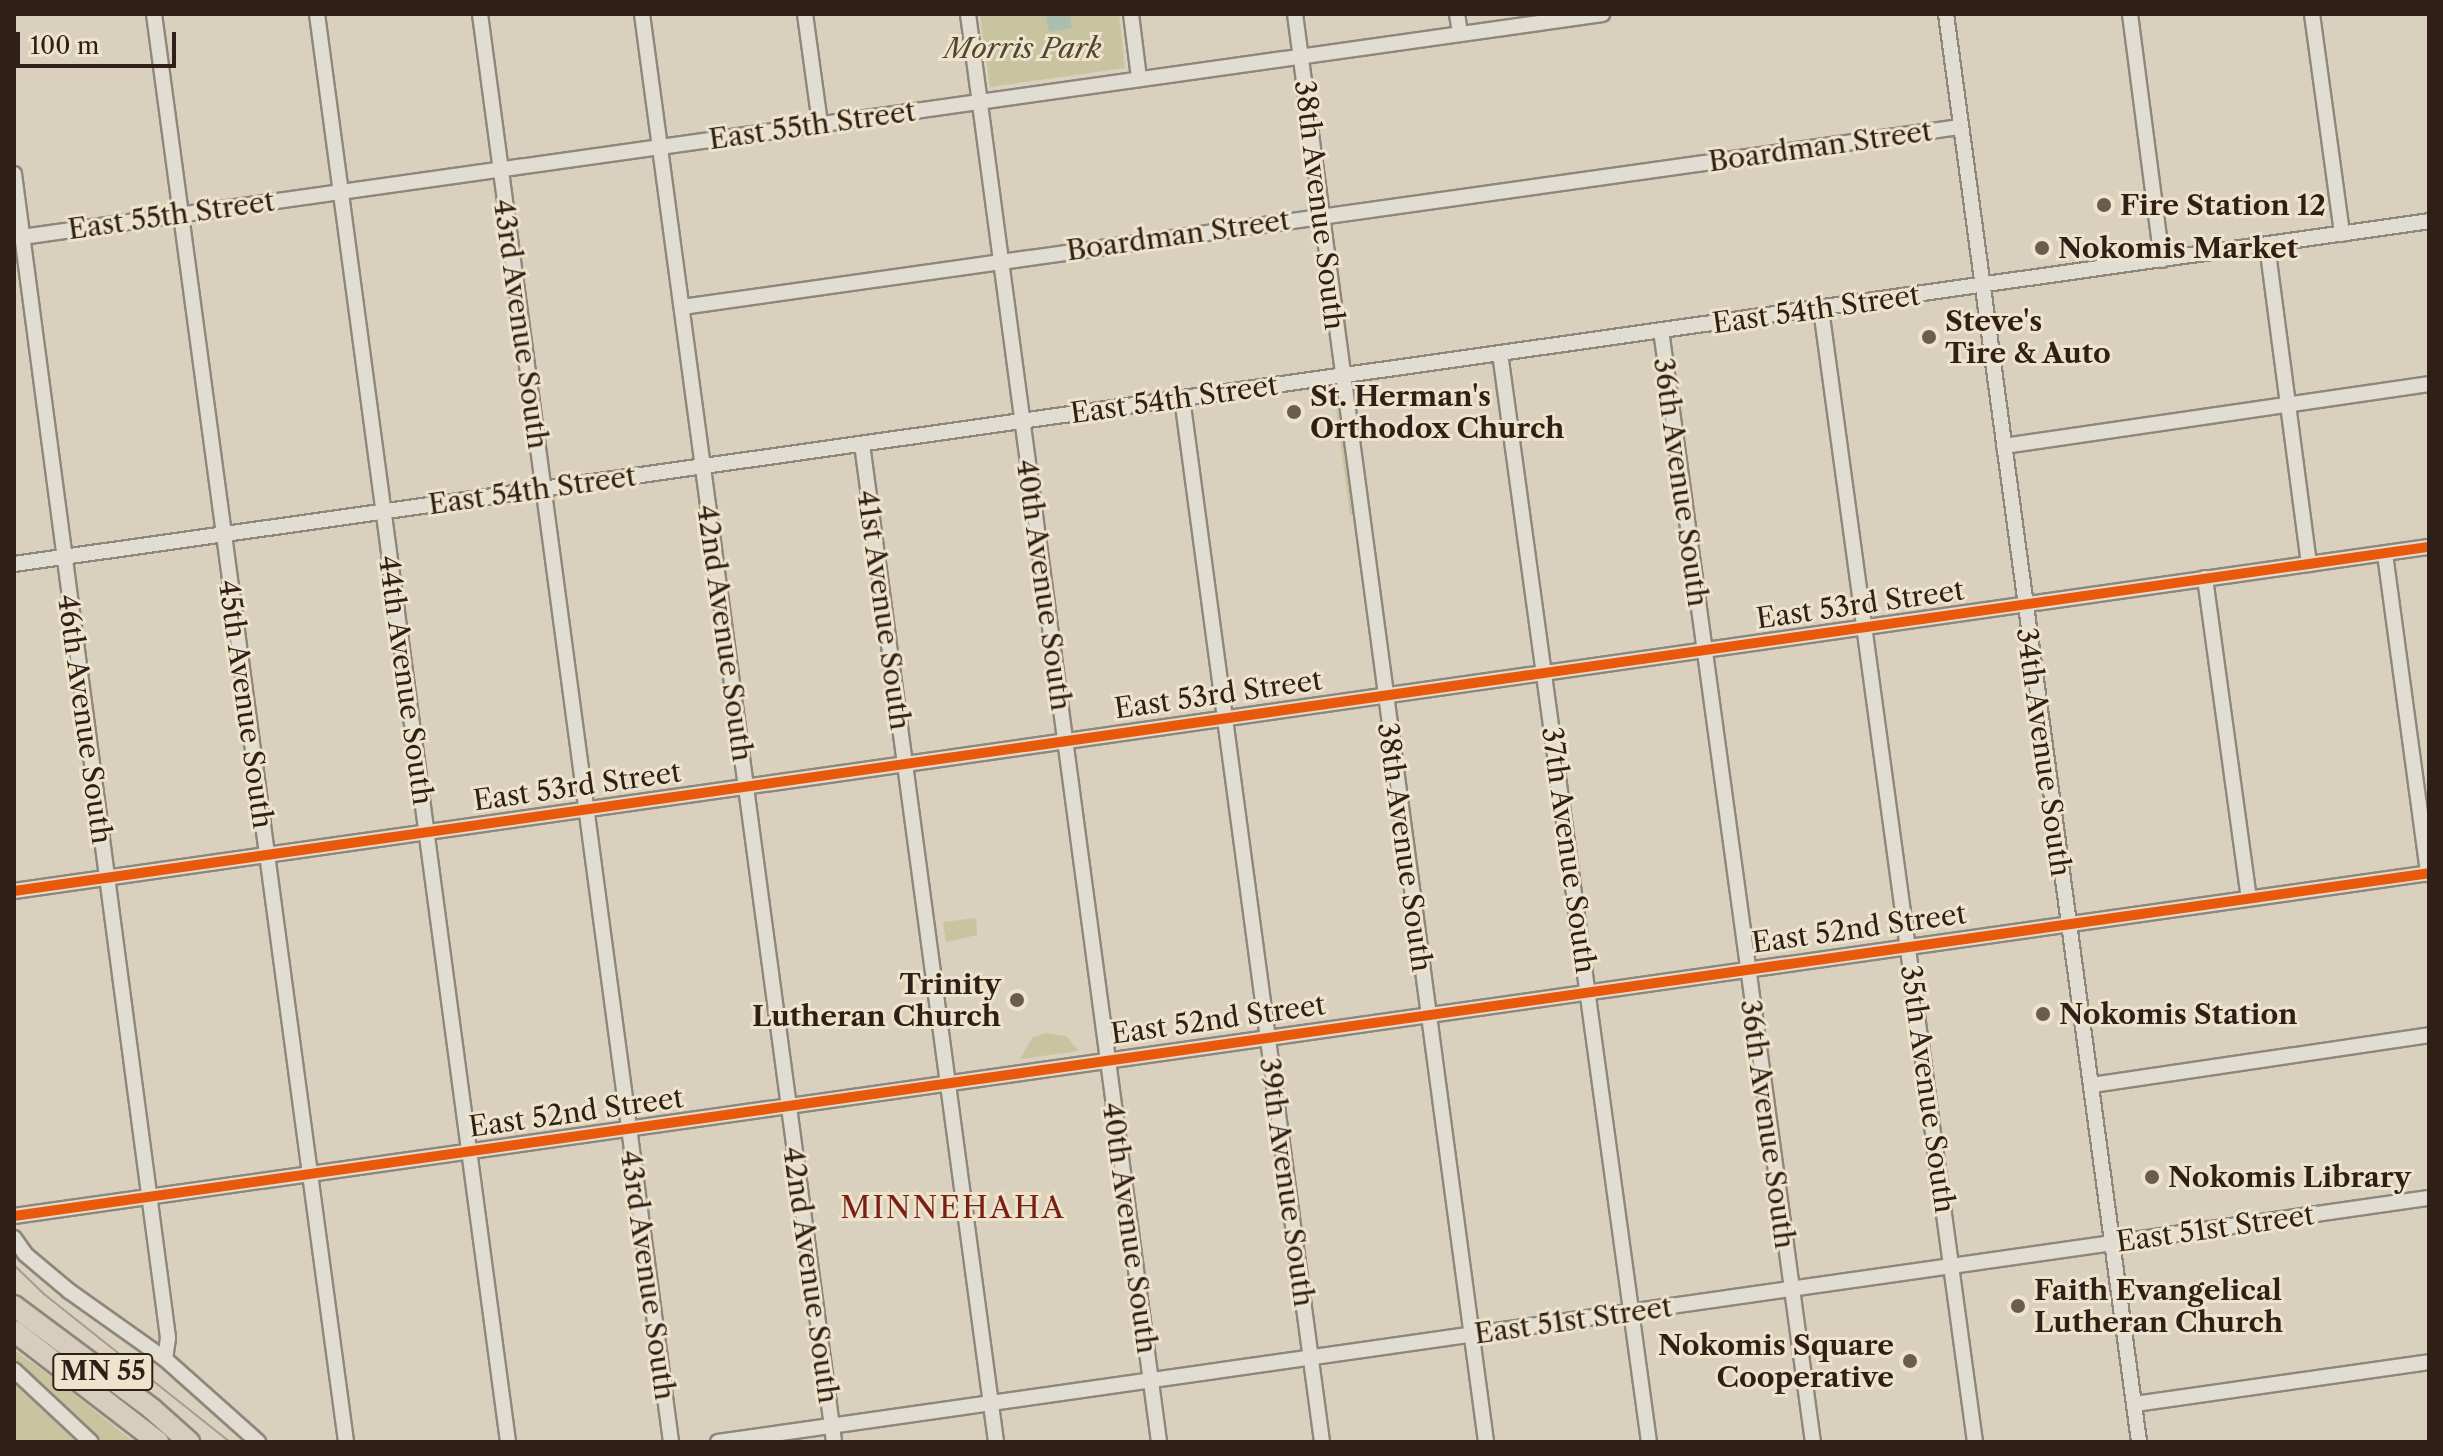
<!DOCTYPE html>
<html>
<head>
<meta charset="utf-8">
<style>
  body { margin:0 }
  #map { position:relative; width:2443px; height:1456px; overflow:hidden; background:#d9d0bd; font-family:"Libre Caslon Text",serif }
  div>[style] { position:absolute }
  [style*='--x'] { left:calc(var(--x)*1px); top:calc(var(--y)*1px); width:calc(var(--w)*1px); rotate:calc(var(--a)*1deg) }
  .green>* { inset:0; background:#c8c4a0 }
  .water>* { inset:0; background:#aabfb0 }
  .roads { filter:drop-shadow(2px 0 #8f877c) drop-shadow(-2px 0 #8f877c) drop-shadow(0 2px #8f877c) drop-shadow(0 -2px #8f877c) }
  .minor>* { height:14px; margin:-7px; padding:0 7px; transform-origin:7px; border-radius:7px; background:#e2ddd3 }
  .highway>* { height:20px; margin:-10px; padding:0 10px; transform-origin:10px; border-radius:10px; background:#d6cdbe }
  .tram>* { height:2px; margin:-1px; padding:0 1px; transform-origin:1px; border-radius:1px; background:#a29c94 }
  .cycleway>* { height:10px; margin:-5px; padding:0 5px; transform-origin:5px; border-radius:5px; background:#e8590c }
  .dots>* { width:22px; height:22px; translate:-50% -50%; box-sizing:border-box; border:4px solid #eee3cc; border-radius:50% }
  span { translate:-50% -50%; white-space:nowrap; text-align:center; line-height:1.15; -webkit-text-stroke:6px #eee3cc; paint-order:stroke }
  .shield-label span { padding:2px 6px; background:#eee3cc; border:2px solid; border-radius:6px; -webkit-text-stroke-width:0 }
  .shield-label { font-size:26px; color:#2f1f16; font-weight:700 }
  .park-label { font-size:28px; color:#524632; font-style:italic }
  .street-label { font-size:28px; color:#2f1f16 }
  .poi-label { font-size:28px; color:#2f1f16; font-weight:700 }
  .left { translate:0 -50%; text-align:left }
  .right { translate:-100% -50%; text-align:right }
  .neighbourhood-label { font-size:30px; color:#7a1f14; letter-spacing:2px }
  .frame { position:absolute; inset:0; border:16px solid #2f1f16; pointer-events:none }
  .scale { position:absolute; left:16px; top:32px; width:160px; height:36px; box-sizing:border-box; border:4px solid #2f1f16; border-top:0; padding-left:10px; font-size:24px; line-height:28px; white-space:nowrap; color:#2f1f16; -webkit-text-stroke:6px #eee3cc; paint-order:stroke }
</style>
</head>
<body>
<div id="map">
  <div class="green">
    <div style="clip-path:polygon(980px 14px,1119px 14px,1125px 68px,990px 87px)"></div>
    <div style="clip-path:polygon(1336px 409px,1339px 409px,1354px 515px,1350px 515px)"></div>
    <div style="clip-path:polygon(976px 918px,977px 935px,946px 942px,943px 922px)"></div>
    <div style="clip-path:polygon(1045px 1033px,1066px 1036px,1079px 1051px,1020px 1059px,1032px 1038px)"></div>
    <div style="clip-path:polygon(14px 1350px,51px 1376px,134px 1442px,14px 1442px)"></div>
  </div>
  <div class="water">
    <div style="clip-path:polygon(1070px 14px,1072px 28px,1049px 32px,1046px 15px)"></div>
  </div>
  <div class="roads">
    <div class="minor">
      <div style="--x:154;--y:14;--w:1441;--a:82.34"></div>
      <div style="--x:317;--y:14;--w:1441;--a:82.38"></div>
      <div style="--x:480;--y:14;--w:1441;--a:82.38"></div>
      <div style="--x:642;--y:14;--w:1441;--a:82.34"></div>
      <div style="--x:805;--y:14;--w:110;--a:82.2"></div>
      <div style="--x:968;--y:14;--w:1441;--a:82.38"></div>
      <div style="--x:1131;--y:14;--w:64;--a:82.9"></div>
      <div style="--x:1295;--y:14;--w:1441;--a:82.38"></div>
      <div style="--x:1457;--y:14;--w:20;--a:81"></div>
      <div style="--x:1946;--y:14;--w:1441;--a:82.3"></div>
      <div style="--x:2130;--y:14;--w:248;--a:82.6"></div>
      <div style="--x:2312;--y:14;--w:222;--a:82.2"></div>
      <div style="--x:14;--y:174;--w:1174;--a:82.46"></div>
      <div style="--x:168;--y:1338;--w:21;--a:98"></div>
      <div style="--x:22;--y:237;--w:1596;--a:-8.03"></div>
      <div style="--x:2267;--y:245;--w:322;--a:82.5"></div>
      <div style="--x:682;--y:307;--w:1291;--a:-8.02"></div>
      <div style="--x:1821;--y:309;--w:1143;--a:82.26"></div>
      <div style="--x:1661;--y:330;--w:1122;--a:82.22"></div>
      <div style="--x:1500;--y:353;--w:1099;--a:82.21"></div>
      <div style="--x:1182;--y:398;--w:1053;--a:82.36"></div>
      <div style="--x:862;--y:444;--w:1007;--a:82.35"></div>
      <div style="--x:2004;--y:446;--w:429;--a:-8.3"></div>
      <div style="--x:2385;--y:554;--w:323;--a:82.3"></div>
      <div style="--x:14;--y:564;--w:2439;--a:-8.08"></div>
      <div style="--x:2205;--y:578;--w:323;--a:82.2"></div>
      <div style="--x:14;--y:891;--w:2439;--a:-8.11"></div>
      <div style="--x:2092;--y:1085;--w:341;--a:-8.4"></div>
      <div style="--x:14;--y:1216;--w:2439;--a:-8.08"></div>
      <div style="--x:14;--y:1238;--w:19;--a:55"></div>
      <div style="--x:25;--y:1254;--w:57;--a:40.1"></div>
      <div style="--x:69;--y:1291;--w:118;--a:35.3"></div>
      <div style="--x:165;--y:1359;--w:125;--a:41.7"></div>
      <div style="--x:14;--y:1370;--w:105;--a:43.1"></div>
      <div style="--x:2135;--y:1404;--w:297;--a:-8.1"></div>
      <div style="--x:718;--y:1442;--w:1728;--a:-8.12"></div>
    </div>
    <div class="highway">
      <div style="--x:14;--y:1306;--w:172;--a:36.7"></div>
      <div style="--x:152;--y:1409;--w:50;--a:41.7"></div>
      <div style="--x:14;--y:1331;--w:182;--a:37.6"></div>
    </div>
  </div>
  <div class="tram">
    <div style="--x:14;--y:1265;--w:42;--a:44"></div>
    <div style="--x:44;--y:1294;--w:238;--a:38.5"></div>
  </div>
  <div class="cycleway">
    <div style="--x:14;--y:891;--w:2439;--a:-8.11"></div>
    <div style="--x:14;--y:1216;--w:2439;--a:-8.08"></div>
  </div>
  <div class="dots">
    <div style="left:2104px;top:205px;background:#6a5d50"></div>
    <div style="left:2042px;top:248px;background:#6a5d50"></div>
    <div style="left:1929px;top:337px;background:#6a5d50"></div>
    <div style="left:1294px;top:412px;background:#6a5d50"></div>
    <div style="left:1017px;top:1000px;background:#6a5d50"></div>
    <div style="left:2043px;top:1014px;background:#6a5d50"></div>
    <div style="left:2152px;top:1177px;background:#6a5d50"></div>
    <div style="left:2018px;top:1306px;background:#6a5d50"></div>
    <div style="left:1910px;top:1361px;background:#6a5d50"></div>
  </div>
  <div class="shield-label">
    <span style="left:103px;top:1372px">MN 55</span>
  </div>
  <div class="park-label">
    <span style="left:1023px;top:48px">Morris Park</span>
  </div>
  <div class="street-label">
    <span style="left:812px;top:125px;rotate:-8deg">East 55th Street</span>
    <span style="left:1820px;top:146px;rotate:-8deg">Boardman Street</span>
    <span style="left:1320px;top:205px;rotate:83deg">38th Avenue South</span>
    <span style="left:171px;top:215px;rotate:-8deg">East 55th Street</span>
    <span style="left:1178px;top:235px;rotate:-8deg">Boardman Street</span>
    <span style="left:1816px;top:309px;rotate:-8deg">East 54th Street</span>
    <span style="left:521px;top:324px;rotate:82deg">43rd Avenue South</span>
    <span style="left:1174px;top:399px;rotate:-8deg">East 54th Street</span>
    <span style="left:1681px;top:482px;rotate:82deg">36th Avenue South</span>
    <span style="left:532px;top:490px;rotate:-8deg">East 54th Street</span>
    <span style="left:1044px;top:585px;rotate:82deg">40th Avenue South</span>
    <span style="left:1860px;top:604px;rotate:-8deg">East 53rd Street</span>
    <span style="left:884px;top:610px;rotate:82deg">41st Avenue South</span>
    <span style="left:725px;top:633px;rotate:82deg">42nd Avenue South</span>
    <span style="left:406px;top:680px;rotate:82deg">44th Avenue South</span>
    <span style="left:1218px;top:694px;rotate:-8deg">East 53rd Street</span>
    <span style="left:246px;top:704px;rotate:82deg">45th Avenue South</span>
    <span style="left:85px;top:719px;rotate:82deg">46th Avenue South</span>
    <span style="left:2044px;top:752px;rotate:82deg">34th Avenue South</span>
    <span style="left:577px;top:786px;rotate:-8deg">East 53rd Street</span>
    <span style="left:1405px;top:847px;rotate:82deg">38th Avenue South</span>
    <span style="left:1569px;top:850px;rotate:82deg">37th Avenue South</span>
    <span style="left:1859px;top:928px;rotate:-8deg">East 52nd Street</span>
    <span style="left:1218px;top:1019px;rotate:-8deg">East 52nd Street</span>
    <span style="left:1928px;top:1089px;rotate:82deg">35th Avenue South</span>
    <span style="left:576px;top:1112px;rotate:-8deg">East 52nd Street</span>
    <span style="left:1768px;top:1124px;rotate:82deg">36th Avenue South</span>
    <span style="left:1287px;top:1182px;rotate:82deg">39th Avenue South</span>
    <span style="left:1130px;top:1228px;rotate:82deg">40th Avenue South</span>
    <span style="left:2215px;top:1228px;rotate:-8deg">East 51st Street</span>
    <span style="left:648px;top:1275px;rotate:82deg">43rd Avenue South</span>
    <span style="left:811px;top:1275px;rotate:82deg">42nd Avenue South</span>
    <span style="left:1573px;top:1320px;rotate:-8deg">East 51st Street</span>
  </div>
  <div class="poi-label">
    <span class="left" style="left:2120px;top:205px">Fire Station 12</span>
    <span class="left" style="left:2058px;top:248px">Nokomis Market</span>
    <span class="left" style="left:1945px;top:337px">Steve's<br>Tire &amp; Auto</span>
    <span class="left" style="left:1310px;top:412px">St. Herman's<br>Orthodox Church</span>
    <span class="right" style="left:1001px;top:1000px">Trinity<br>Lutheran Church</span>
    <span class="left" style="left:2059px;top:1014px">Nokomis Station</span>
    <span class="left" style="left:2168px;top:1177px">Nokomis Library</span>
    <span class="left" style="left:2034px;top:1306px">Faith Evangelical<br>Lutheran Church</span>
    <span class="right" style="left:1894px;top:1361px">Nokomis Square<br>Cooperative</span>
  </div>
  <div class="neighbourhood-label">
    <span style="left:953px;top:1208px">MINNEHAHA</span>
  </div>
  <div class="frame"></div>
  <div class="scale">100 m</div>
</div>
</body>
</html>
